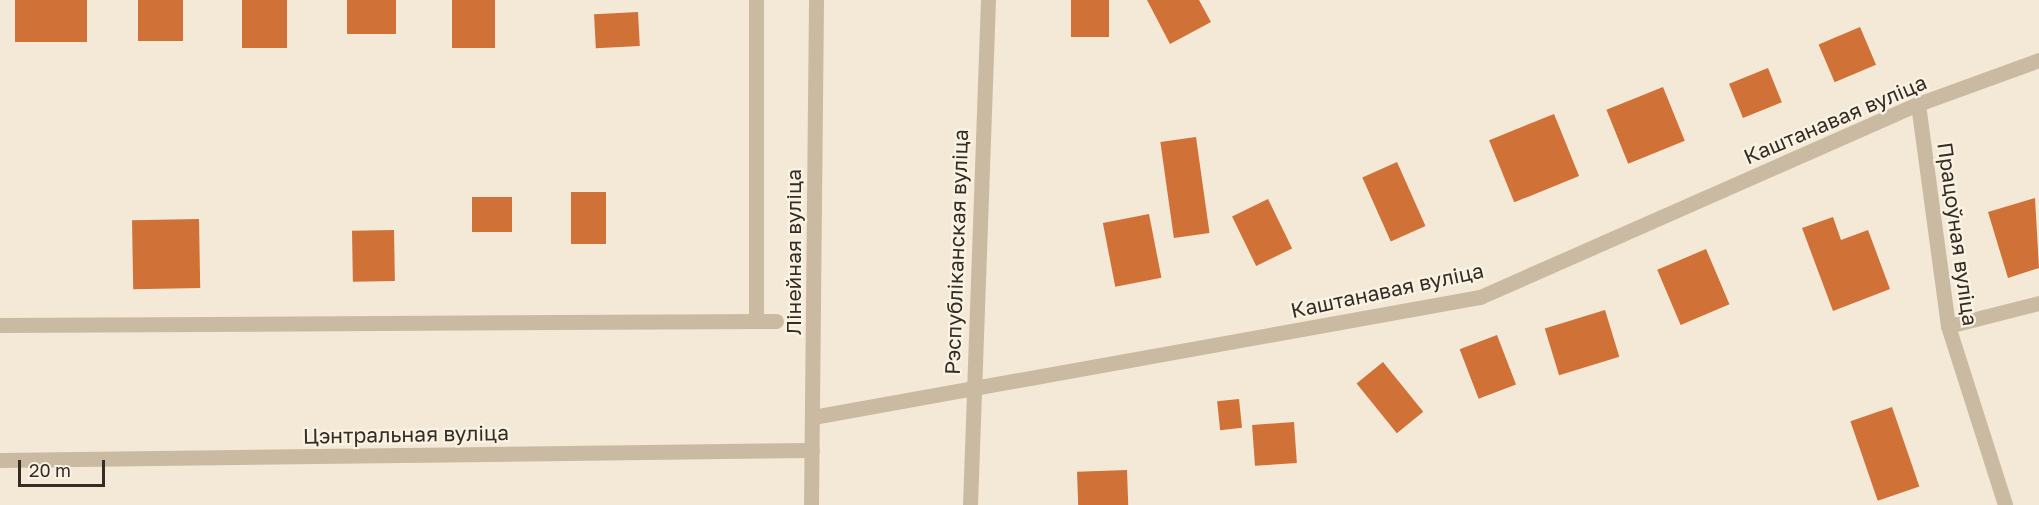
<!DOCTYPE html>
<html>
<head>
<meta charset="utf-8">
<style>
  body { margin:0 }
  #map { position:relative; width:2039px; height:505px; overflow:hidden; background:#f3e9d6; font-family:"Golos Text",sans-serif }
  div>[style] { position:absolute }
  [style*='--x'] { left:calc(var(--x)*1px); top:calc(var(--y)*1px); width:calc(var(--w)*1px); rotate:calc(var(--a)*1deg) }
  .building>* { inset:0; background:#d07138; transform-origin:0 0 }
  .minor>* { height:15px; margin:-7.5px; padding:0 7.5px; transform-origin:7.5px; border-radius:7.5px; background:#cbbaa2 }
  span { translate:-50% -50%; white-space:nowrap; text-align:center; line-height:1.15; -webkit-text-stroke:4.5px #faf3e3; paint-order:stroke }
  .street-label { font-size:21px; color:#352c25 }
  .scale { position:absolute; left:18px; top:460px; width:87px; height:27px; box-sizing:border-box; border:3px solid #352c25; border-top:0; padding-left:8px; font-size:18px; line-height:21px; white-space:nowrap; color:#352c25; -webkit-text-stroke:4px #faf3e3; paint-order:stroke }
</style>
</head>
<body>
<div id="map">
  <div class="building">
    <div style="left:15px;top:0;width:72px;height:42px"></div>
    <div style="left:138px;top:0;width:45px;height:41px"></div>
    <div style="left:242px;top:0;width:45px;height:48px"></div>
    <div style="left:347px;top:0;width:49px;height:34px"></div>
    <div style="left:452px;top:0;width:43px;height:48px"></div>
    <div style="left:1071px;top:0;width:38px;height:37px"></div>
    <div style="clip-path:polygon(1147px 0,1199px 0,1211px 22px,1170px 44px)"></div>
    <div style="left:638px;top:12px;width:34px;height:44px;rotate:87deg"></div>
    <div style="left:1860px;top:27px;width:41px;height:45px;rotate:67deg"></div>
    <div style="left:1768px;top:68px;width:37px;height:42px;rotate:68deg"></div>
    <div style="left:1663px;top:87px;width:58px;height:61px;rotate:68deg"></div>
    <div style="left:1554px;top:114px;width:67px;height:70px;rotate:68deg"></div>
    <div style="left:1196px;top:137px;width:97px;height:36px;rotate:82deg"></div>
    <div style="left:1397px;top:162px;width:70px;height:38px;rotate:66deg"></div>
    <div style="left:571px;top:192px;width:35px;height:52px"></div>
    <div style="left:472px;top:197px;width:40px;height:35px"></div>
    <div style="clip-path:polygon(2035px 198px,2039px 268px,2008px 278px,1988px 212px)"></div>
    <div style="left:1268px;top:199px;width:55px;height:40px;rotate:64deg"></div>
    <div style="left:1149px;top:214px;width:65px;height:47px;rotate:79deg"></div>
    <div style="clip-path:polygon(1833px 217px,1841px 240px,1868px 230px,1890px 289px,1833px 311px,1802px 228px)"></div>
    <div style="left:199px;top:219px;width:69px;height:67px;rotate:89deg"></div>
    <div style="left:394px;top:230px;width:51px;height:42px;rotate:89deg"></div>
    <div style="left:1706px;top:249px;width:60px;height:53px;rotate:67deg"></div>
    <div style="left:1605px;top:310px;width:49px;height:63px;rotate:73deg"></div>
    <div style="left:1497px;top:335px;width:53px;height:40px;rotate:69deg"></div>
    <div style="left:1383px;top:362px;width:64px;height:34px;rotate:51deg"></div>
    <div style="left:1239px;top:399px;width:29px;height:22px;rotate:84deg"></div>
    <div style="left:1892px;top:407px;width:84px;height:44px;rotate:71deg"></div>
    <div style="left:1294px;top:422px;width:41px;height:42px;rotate:86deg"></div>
    <div style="left:1127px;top:470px;width:35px;height:50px;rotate:88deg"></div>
  </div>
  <div class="minor">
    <div style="--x:1918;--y:104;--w:224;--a:82.3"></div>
    <div style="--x:1948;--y:326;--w:188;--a:72.3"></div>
    <div style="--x:756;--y:321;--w:321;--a:-90"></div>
    <div style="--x:0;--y:325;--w:776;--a:-0.3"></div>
    <div style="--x:1948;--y:326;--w:94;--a:-14.2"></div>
    <div style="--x:813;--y:417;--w:678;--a:-10.2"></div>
    <div style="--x:1480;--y:297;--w:479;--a:-23.8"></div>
    <div style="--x:1918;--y:104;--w:129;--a:-20"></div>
    <div style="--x:0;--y:460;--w:812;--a:-0.71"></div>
    <div style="--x:811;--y:505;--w:505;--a:-89.43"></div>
    <div style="--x:970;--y:505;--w:505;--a:-87.96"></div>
  </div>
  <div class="street-label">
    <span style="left:1835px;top:119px;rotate:-23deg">Каштанавая вуліца</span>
    <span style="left:1958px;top:234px;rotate:82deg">Працоўная вуліца</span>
    <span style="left:793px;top:252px;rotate:-90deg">Лінейная вуліца</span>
    <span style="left:956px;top:252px;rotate:-88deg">Рэспубліканская вуліца</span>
    <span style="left:1387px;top:290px;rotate:-12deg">Каштанавая вуліца</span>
    <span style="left:406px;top:434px;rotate:-1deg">Цэнтральная вуліца</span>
  </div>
  <div class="scale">20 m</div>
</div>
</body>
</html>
